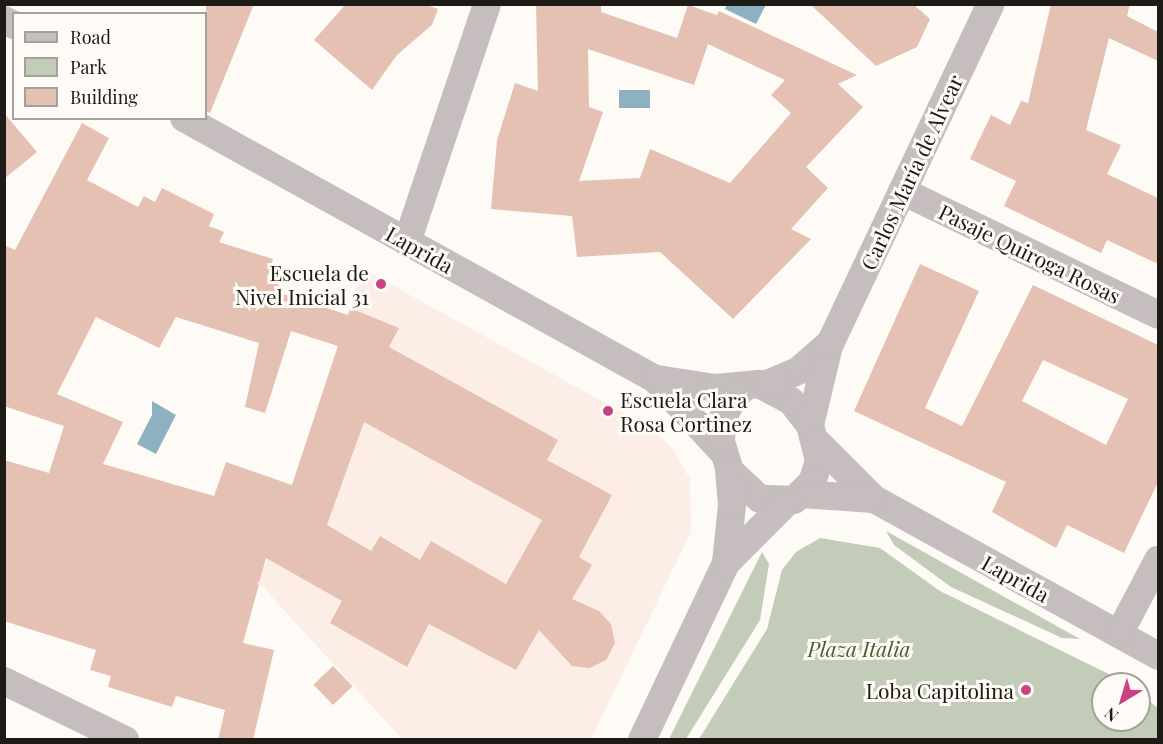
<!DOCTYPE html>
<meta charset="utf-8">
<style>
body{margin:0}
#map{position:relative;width:1163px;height:744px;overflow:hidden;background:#fefbf6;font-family:"Playfair Display",serif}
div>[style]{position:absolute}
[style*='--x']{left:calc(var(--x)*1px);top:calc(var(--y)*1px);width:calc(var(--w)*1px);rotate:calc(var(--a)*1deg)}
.education>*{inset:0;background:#fceee7}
.green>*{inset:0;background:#c2ccb9}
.water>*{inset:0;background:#8eb1c1;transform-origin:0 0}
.building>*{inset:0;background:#e4c1b3;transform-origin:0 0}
.minor>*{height:28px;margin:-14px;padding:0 14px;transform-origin:14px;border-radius:14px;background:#c5bdbe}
.dots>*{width:16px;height:16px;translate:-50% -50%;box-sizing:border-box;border:3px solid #fefbf6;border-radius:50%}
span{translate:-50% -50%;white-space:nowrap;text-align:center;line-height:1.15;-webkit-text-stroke:6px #fefbf6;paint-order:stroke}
.street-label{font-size:21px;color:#1e1b16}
.poi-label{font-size:21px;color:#1e1b16}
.right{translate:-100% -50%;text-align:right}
.left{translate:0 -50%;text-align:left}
.park-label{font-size:21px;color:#495f31;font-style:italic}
.frame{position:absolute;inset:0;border:6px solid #1e1b16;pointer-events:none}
.legend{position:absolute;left:12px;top:12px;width:195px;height:108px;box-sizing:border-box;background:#fefbf6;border:2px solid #a4a19c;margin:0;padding:8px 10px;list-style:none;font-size:18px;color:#1e1b16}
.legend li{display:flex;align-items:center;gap:12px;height:30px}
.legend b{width:30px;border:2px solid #a4a19c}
.north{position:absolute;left:1091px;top:672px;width:60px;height:60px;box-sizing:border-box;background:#fefbf6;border:2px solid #a4a19c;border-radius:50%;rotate:218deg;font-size:16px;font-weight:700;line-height:24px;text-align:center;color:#1e1b16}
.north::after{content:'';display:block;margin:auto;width:21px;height:27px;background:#c94383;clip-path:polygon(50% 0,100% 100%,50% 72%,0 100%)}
</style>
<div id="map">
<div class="education">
<i style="clip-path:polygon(363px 269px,654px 430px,673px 449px,690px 479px,691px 532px,591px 739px,402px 739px,259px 583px)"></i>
</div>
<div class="green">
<i style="clip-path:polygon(886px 531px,1080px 639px,1062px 638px,951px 587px,894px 545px)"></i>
<i style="clip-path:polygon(820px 538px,880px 548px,940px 591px,1125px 682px,1103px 684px,1103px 720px,1139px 720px,1139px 693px,1158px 708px,1158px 739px,699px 739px,767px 629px,782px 570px,796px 552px)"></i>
<i style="clip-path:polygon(762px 552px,769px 564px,760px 620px,686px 739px,669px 739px)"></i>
</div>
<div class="water">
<i style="clip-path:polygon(727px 4px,766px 4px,766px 5px,756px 24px,725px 9px)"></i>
<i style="left:619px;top:90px;width:31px;height:18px"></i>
<i style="clip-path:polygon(152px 401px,176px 415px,156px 454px,137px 444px,152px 415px)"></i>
</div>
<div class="building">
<i style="clip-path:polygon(206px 4px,254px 4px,210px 113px,206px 111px)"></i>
<i style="clip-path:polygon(346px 4px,424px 4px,438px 9px,432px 25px,397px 55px,372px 90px,314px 40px)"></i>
<i style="clip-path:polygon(evenodd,536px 4px,601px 4px,601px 12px,677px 38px,688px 5px,717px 15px,719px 11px,857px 75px,838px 84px,863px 107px,806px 167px,828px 188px,791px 229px,811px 239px,733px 319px,660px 252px,577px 257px,572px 216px,491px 209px,497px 140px,515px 83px,538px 91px,536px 4px,708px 44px,785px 80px,771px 95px,791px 113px,730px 183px,650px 149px,640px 178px,579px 181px,603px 112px,589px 107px,588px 49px,694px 85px,708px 44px)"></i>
<i style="clip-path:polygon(810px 4px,913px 4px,930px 19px,917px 47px,876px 66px)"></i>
<i style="clip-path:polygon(1051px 4px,1130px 4px,1127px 16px,1158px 32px,1158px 61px,1109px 38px,1086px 130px,1121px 145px,1107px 174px,1158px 198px,1158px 264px,1107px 240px,1101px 253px,1004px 206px,1016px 181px,970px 159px,991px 115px,1010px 125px,1021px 101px,1028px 103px)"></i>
<i style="clip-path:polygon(4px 113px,37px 152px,4px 179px)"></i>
<i style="clip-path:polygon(evenodd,82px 123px,109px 138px,87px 180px,138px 207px,144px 196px,155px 202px,162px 188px,214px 214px,209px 226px,224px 232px,219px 242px,273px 259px,267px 278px,282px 287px,280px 293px,348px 315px,350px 308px,399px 328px,389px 347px,558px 440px,547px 460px,612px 495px,579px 557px,592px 565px,572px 599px,599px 611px,611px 624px,615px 643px,606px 660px,590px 668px,572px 666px,539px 630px,516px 670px,429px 624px,407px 667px,330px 623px,342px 601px,266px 558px,259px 583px,256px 581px,259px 584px,243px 643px,274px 650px,253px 740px,218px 740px,225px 710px,176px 696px,172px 707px,108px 687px,111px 676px,90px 670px,96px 650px,4px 621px,4px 460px,49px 473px,64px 426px,4px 406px,4px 245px,15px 250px,82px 123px,96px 317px,159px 348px,176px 317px,259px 343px,245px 407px,265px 413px,291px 331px,338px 346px,292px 485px,226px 462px,214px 496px,103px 464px,123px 422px,57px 394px,96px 317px,82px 123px,364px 422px,542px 520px,506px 584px,431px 541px,420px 560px,380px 536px,371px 551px,327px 525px,364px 422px)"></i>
<i style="clip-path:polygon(evenodd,920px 264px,979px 291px,925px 408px,962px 426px,1033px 285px,1158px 345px,1158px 482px,1124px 553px,1067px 525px,1056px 548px,992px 512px,1006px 482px,854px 411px,920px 264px,1043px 360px,1128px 399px,1106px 445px,1022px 401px,1043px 360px)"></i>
<i style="left:333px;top:666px;width:28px;height:27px;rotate:46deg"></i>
</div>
<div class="minor">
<i style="--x:4;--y:20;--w:11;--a:27"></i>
<i style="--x:184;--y:118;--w:538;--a:28.99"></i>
<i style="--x:655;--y:379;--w:101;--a:47"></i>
<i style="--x:902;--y:191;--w:284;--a:25.8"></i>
<i style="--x:407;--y:242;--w:251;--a:-71.4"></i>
<i style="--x:657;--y:379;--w:59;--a:8.8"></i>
<i style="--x:715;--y:388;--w:44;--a:-5.2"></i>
<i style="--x:759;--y:384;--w:36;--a:28"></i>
<i style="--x:791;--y:401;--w:31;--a:52"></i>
<i style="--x:810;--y:425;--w:37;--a:76"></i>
<i style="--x:819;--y:461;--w:22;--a:108"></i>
<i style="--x:812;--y:482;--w:25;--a:135"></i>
<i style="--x:794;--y:500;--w:34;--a:-178"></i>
<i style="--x:760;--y:499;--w:41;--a:-137"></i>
<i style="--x:730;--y:471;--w:31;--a:-107"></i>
<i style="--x:721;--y:441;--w:21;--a:-87"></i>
<i style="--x:722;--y:420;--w:25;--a:-64"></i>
<i style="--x:733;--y:397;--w:14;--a:-39"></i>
<i style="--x:765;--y:385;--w:36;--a:-23"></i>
<i style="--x:798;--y:371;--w:41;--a:-41.1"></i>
<i style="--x:810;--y:425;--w:81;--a:-76.5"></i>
<i style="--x:829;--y:346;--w:378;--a:-64.7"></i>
<i style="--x:817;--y:442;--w:81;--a:45"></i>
<i style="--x:874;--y:499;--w:325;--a:28.9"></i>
<i style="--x:802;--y:494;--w:72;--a:4"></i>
<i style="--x:726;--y:563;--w:58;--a:-84.1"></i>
<i style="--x:732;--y:505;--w:35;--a:-95"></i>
<i style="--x:1119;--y:634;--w:84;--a:-62.2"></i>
<i style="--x:4;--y:681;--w:135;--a:26"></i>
<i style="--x:642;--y:740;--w:196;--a:-64.6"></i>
<i style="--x:726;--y:563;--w:86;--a:-45"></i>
</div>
<div class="dots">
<i style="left:381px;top:284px;background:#c94383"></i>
<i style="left:608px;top:411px;background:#c94383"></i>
<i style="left:1026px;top:690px;background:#c94383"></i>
</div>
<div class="street-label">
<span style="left:911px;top:172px;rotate:-65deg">Carlos María de Alvear</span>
<span style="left:420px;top:249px;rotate:29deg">Laprida</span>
<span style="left:1030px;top:253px;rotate:26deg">Pasaje Quiroga Rosas</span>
<span style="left:1016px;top:578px;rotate:29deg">Laprida</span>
</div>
<div class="poi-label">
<span class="right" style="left:369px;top:284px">Escuela de<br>Nivel Inicial 31</span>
<span class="left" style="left:620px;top:411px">Escuela Clara<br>Rosa Cortinez</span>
<span class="right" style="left:1014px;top:690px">Loba Capitolina</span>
</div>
<div class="park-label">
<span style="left:859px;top:648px">Plaza Italia</span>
</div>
<div class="frame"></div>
<ul class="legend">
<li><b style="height:8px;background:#c5bdbe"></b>Road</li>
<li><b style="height:16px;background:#c2ccb9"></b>Park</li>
<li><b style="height:16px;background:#e4c1b3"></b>Building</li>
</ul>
<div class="north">N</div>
</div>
